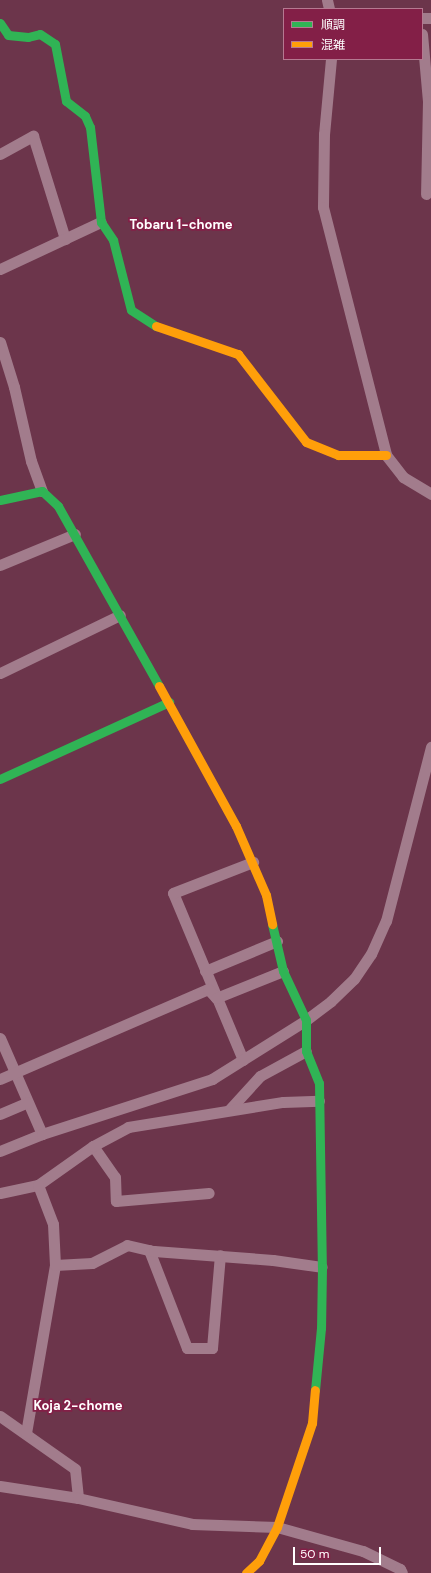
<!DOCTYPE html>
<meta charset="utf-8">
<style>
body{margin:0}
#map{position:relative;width:431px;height:1573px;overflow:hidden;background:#6c354b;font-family:"DM Sans","Noto Sans JP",sans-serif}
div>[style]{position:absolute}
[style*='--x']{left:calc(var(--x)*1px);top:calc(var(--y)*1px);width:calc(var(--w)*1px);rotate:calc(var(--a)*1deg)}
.street>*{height:11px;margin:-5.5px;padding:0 5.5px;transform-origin:5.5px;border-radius:5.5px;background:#a27c8c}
.fast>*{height:9px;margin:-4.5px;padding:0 4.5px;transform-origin:4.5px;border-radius:4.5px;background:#30b455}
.slow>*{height:9px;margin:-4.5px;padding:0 4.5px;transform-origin:4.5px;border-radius:4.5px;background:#ff9f0a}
span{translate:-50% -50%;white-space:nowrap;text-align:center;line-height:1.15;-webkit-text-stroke:3.5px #831f47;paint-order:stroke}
.neighbourhood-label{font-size:13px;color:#fff;font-weight:700}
.legend{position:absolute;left:283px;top:8px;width:140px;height:52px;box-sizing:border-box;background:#831f47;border:1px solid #b57991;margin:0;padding:5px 7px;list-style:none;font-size:12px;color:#fff}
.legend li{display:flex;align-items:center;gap:8px;height:20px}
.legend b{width:20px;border:1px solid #b57991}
.scale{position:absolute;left:293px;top:1547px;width:88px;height:18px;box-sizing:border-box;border:2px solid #fff;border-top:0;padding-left:5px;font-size:12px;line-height:14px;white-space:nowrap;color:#fff;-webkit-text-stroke:3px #831f47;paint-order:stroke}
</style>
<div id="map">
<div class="street">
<i style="--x:327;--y:0;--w:9;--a:77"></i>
<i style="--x:422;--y:18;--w:9;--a:0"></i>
<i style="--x:422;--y:34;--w:67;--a:84.9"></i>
<i style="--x:428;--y:101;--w:93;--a:91.2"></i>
<i style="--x:331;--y:59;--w:75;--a:95.3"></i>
<i style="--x:324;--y:134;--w:73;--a:90.8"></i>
<i style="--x:323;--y:207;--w:256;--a:75.7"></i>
<i style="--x:386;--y:455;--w:28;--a:52"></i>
<i style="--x:403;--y:477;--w:33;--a:31"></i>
<i style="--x:0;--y:154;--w:38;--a:-29"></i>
<i style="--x:33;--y:136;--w:108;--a:72.7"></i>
<i style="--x:0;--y:269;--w:111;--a:-25"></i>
<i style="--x:0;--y:342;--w:47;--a:72.7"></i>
<i style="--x:14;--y:387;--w:76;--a:77.1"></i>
<i style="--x:31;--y:461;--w:32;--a:70"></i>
<i style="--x:0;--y:565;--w:81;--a:-22.5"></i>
<i style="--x:0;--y:673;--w:133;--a:-25.8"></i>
<i style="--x:205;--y:971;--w:78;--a:-22.6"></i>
<i style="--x:0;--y:1038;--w:105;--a:66.4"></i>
<i style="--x:243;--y:1060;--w:181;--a:-112.7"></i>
<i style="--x:173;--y:893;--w:86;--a:-21.2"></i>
<i style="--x:0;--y:1079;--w:227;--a:-23.4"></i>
<i style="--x:208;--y:989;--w:12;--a:48"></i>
<i style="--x:216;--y:998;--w:72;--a:-21.9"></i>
<i style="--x:229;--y:1110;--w:46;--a:-47.6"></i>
<i style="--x:260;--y:1076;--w:52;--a:-28.5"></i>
<i style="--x:0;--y:1114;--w:30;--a:-23"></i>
<i style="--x:93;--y:1146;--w:38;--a:55"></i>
<i style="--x:115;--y:1177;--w:24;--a:88"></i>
<i style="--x:116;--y:1201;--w:93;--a:-4.9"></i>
<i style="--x:0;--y:1151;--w:45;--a:-22"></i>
<i style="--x:42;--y:1134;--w:179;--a:-17.9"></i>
<i style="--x:212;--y:1079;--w:111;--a:-32.1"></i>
<i style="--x:306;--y:1020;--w:31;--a:-37"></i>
<i style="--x:331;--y:1001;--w:32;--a:-44"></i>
<i style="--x:354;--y:979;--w:30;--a:-56"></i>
<i style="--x:371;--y:954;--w:36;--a:-66"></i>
<i style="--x:386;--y:921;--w:180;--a:-75.5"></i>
<i style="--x:0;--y:1193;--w:39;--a:-12"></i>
<i style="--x:38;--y:1185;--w:67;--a:-35.3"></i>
<i style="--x:93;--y:1146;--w:40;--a:-28"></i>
<i style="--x:128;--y:1127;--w:157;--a:-9.2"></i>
<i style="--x:283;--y:1102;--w:36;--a:-2"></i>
<i style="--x:149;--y:1250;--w:105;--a:68.8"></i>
<i style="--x:187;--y:1348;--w:25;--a:0"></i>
<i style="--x:212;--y:1348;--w:93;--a:-85.1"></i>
<i style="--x:55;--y:1265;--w:37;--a:-3"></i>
<i style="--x:92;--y:1263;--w:39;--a:-27"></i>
<i style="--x:127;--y:1245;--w:28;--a:13"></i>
<i style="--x:154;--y:1251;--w:119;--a:4.3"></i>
<i style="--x:273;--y:1260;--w:49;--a:8.1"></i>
<i style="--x:0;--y:1416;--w:92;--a:35.2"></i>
<i style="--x:75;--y:1469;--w:29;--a:84"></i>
<i style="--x:26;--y:1433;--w:170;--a:-80.2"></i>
<i style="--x:55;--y:1265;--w:41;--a:-92.8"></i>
<i style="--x:53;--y:1224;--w:42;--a:-111"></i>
<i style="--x:0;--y:1486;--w:79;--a:8.7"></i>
<i style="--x:78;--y:1498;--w:117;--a:12.8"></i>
<i style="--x:192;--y:1524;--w:85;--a:2"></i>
<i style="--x:277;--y:1527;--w:89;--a:15.6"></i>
<i style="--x:363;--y:1551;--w:41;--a:25.9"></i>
<i style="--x:400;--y:1569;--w:4;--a:63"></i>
</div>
<div class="fast">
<i style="--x:0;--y:23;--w:14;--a:56"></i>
<i style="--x:8;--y:35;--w:20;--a:6"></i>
<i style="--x:28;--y:37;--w:12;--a:-14"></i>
<i style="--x:40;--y:34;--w:18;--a:34"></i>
<i style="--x:55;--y:44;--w:58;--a:79.1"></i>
<i style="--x:66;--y:101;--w:24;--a:38"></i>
<i style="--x:85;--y:116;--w:12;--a:66"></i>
<i style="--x:90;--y:127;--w:96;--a:83.4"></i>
<i style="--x:101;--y:222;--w:22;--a:56"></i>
<i style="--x:113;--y:240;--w:72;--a:75.6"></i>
<i style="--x:131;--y:310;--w:30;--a:33"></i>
<i style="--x:0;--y:500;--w:43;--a:-12.1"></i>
<i style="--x:42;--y:491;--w:22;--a:43"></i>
<i style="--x:58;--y:506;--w:206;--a:60.7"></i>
<i style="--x:0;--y:779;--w:186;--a:-24.5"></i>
<i style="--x:272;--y:924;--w:48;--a:76.8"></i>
<i style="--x:283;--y:971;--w:54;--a:64.9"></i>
<i style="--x:306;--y:1020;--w:31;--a:90"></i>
<i style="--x:306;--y:1051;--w:35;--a:68"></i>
<i style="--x:319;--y:1083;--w:184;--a:89.1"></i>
<i style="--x:322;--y:1267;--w:61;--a:90.9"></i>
<i style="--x:321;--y:1328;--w:62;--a:95.5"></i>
</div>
<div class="slow">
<i style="--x:156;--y:326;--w:87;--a:18.9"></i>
<i style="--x:238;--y:354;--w:111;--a:52.3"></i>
<i style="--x:306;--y:442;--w:35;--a:22"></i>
<i style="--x:338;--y:455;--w:48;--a:0"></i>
<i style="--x:159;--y:686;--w:160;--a:61.2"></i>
<i style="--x:236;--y:826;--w:75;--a:66.5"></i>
<i style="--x:266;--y:895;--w:30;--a:78"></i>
<i style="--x:246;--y:1573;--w:18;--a:-43"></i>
<i style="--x:259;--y:1561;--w:38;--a:-62"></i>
<i style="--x:277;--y:1527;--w:110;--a:-71.4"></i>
<i style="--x:312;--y:1423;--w:33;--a:-85"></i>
</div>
<div class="neighbourhood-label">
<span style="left:181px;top:225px">Tobaru 1-chome</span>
<span style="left:78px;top:1406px">Koja 2-chome</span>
</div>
<ul class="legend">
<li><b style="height:5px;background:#30b455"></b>順調</li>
<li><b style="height:5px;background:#ff9f0a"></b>混雑</li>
</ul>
<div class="scale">50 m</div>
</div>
